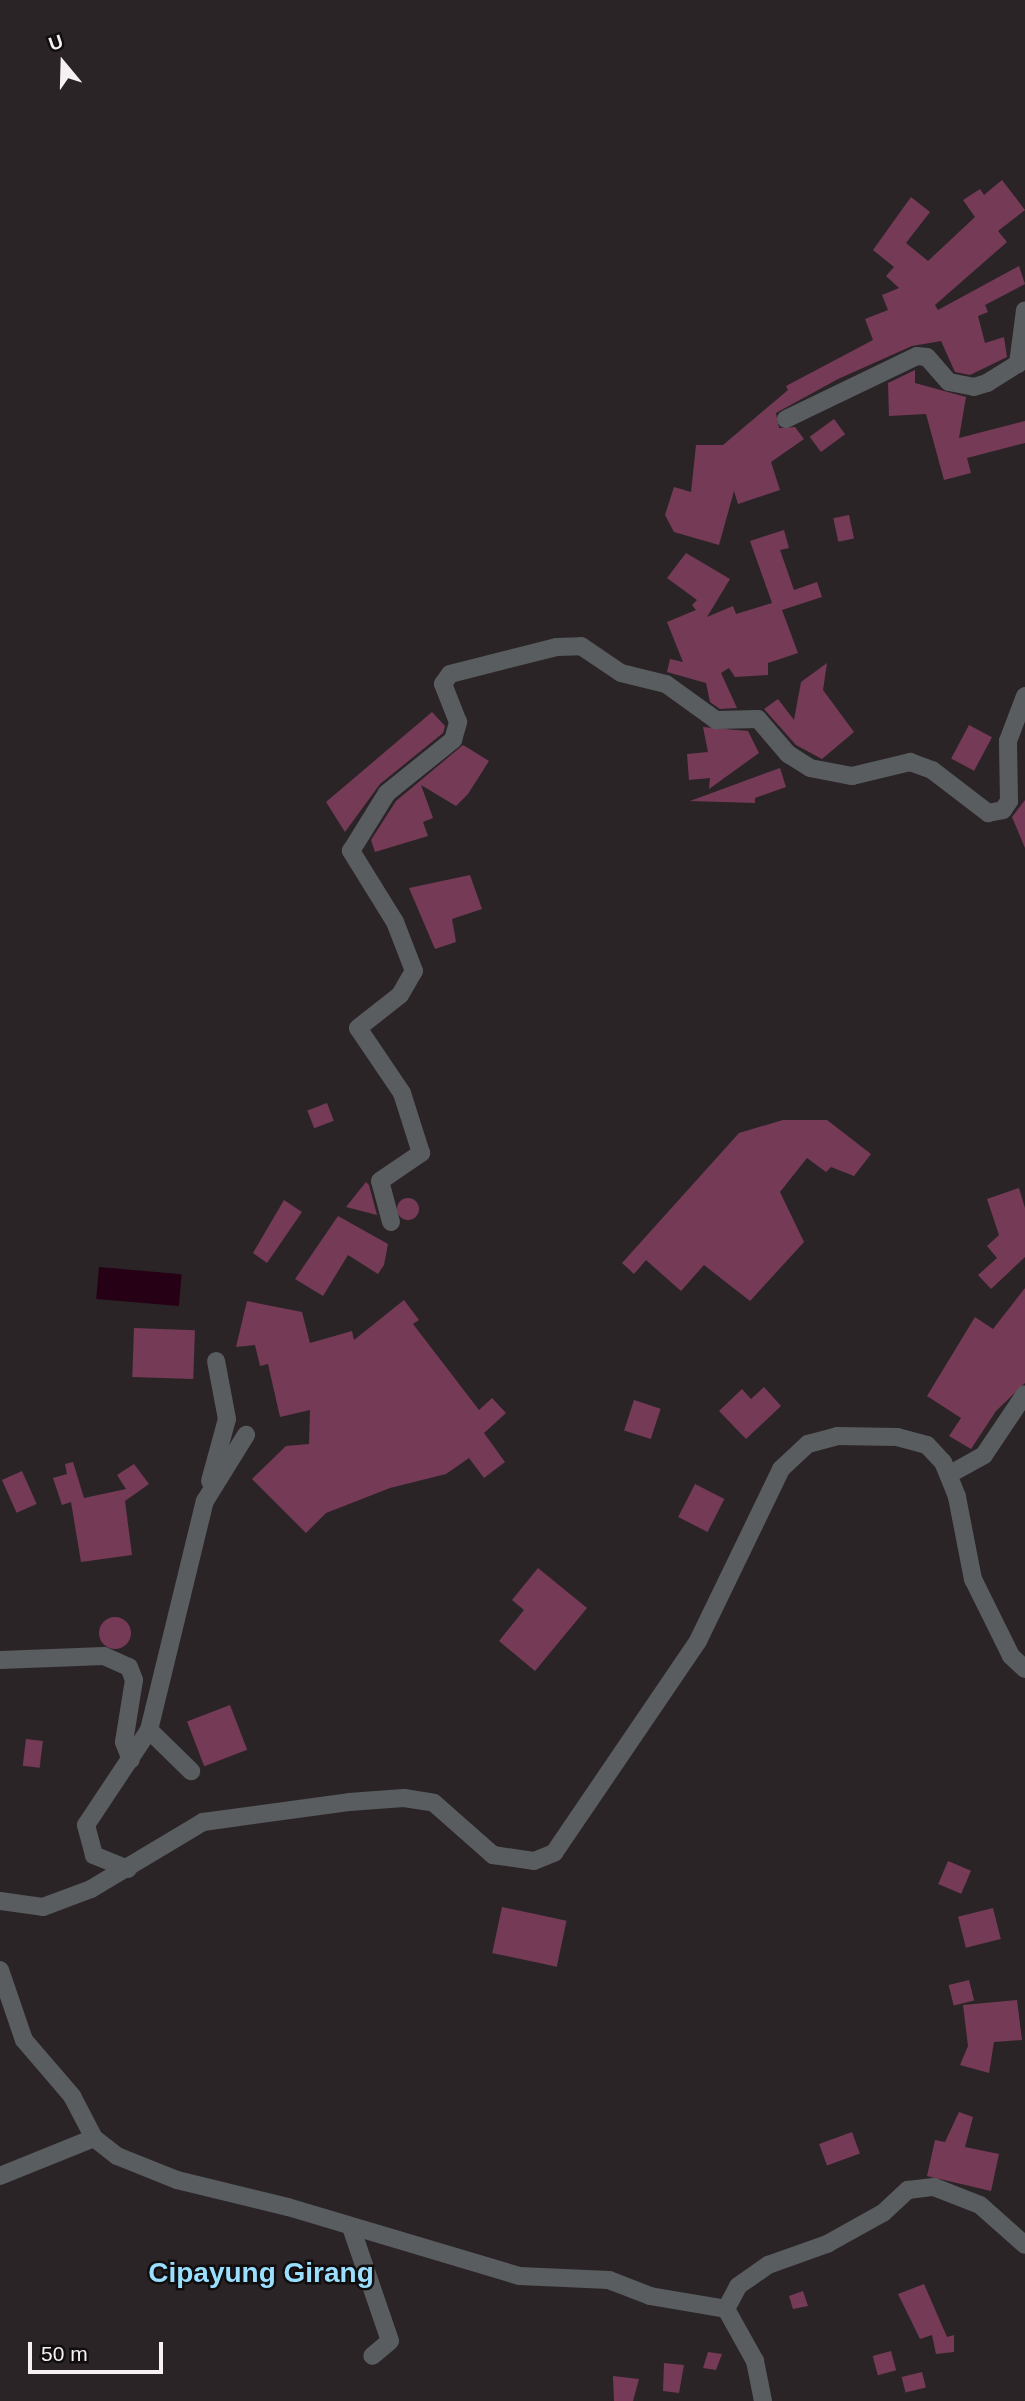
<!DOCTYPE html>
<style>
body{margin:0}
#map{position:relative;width:1025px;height:2401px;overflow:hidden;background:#2b2427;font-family:Arial,sans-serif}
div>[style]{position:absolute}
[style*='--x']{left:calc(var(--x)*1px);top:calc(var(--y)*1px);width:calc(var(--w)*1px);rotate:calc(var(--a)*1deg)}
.water>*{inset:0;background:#260115;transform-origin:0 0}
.building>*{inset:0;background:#753a56;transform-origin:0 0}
.round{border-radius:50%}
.minor>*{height:18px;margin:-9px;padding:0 9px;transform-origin:9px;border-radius:9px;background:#595d5f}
span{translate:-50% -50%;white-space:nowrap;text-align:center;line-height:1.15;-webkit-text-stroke:5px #110e0f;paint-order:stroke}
.quarter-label{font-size:28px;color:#9bdffe;font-weight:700}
.north{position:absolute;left:28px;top:28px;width:70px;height:70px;-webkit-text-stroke:5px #110e0f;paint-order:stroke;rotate:341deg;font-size:19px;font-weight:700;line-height:28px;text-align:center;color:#f6f1f3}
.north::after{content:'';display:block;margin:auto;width:24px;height:32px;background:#f6f1f3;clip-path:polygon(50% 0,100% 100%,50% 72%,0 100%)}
.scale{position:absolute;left:28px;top:2342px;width:135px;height:32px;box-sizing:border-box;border:4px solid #f6f1f3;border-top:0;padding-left:9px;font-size:21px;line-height:24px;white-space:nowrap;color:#f6f1f3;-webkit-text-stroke:5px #110e0f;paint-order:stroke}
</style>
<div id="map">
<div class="water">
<i style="left:99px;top:1267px;width:83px;height:32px;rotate:5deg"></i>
</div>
<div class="building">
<i style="clip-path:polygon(1002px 180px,1025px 210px,998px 231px,1007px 242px,935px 305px,938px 310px,1019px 266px,1025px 284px,985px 305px,988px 312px,978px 316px,985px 343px,1004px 337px,1007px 357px,970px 375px,955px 372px,941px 341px,912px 346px,838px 379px,776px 413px,779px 428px,795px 427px,804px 439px,771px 462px,780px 490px,738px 504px,734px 491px,719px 545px,674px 532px,665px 515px,674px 487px,691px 492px,696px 445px,723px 445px,788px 390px,786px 386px,873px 340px,865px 319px,888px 310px,882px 295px,899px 288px,886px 276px,894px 267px,873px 250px,911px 197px,930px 212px,906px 243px,928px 261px,975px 217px,963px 200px,980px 189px,984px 195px)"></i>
<i style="clip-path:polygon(915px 370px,915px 383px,966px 397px,959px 438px,1025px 421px,1025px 443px,967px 458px,971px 473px,944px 480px,926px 414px,889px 416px,888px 383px)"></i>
<i style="left:834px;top:419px;width:19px;height:30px;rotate:54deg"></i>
<i style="left:849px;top:515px;width:24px;height:16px;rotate:78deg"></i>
<i style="clip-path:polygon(784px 530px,789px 548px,780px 550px,794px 590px,817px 582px,822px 597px,782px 610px,798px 653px,768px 663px,768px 675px,735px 677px,729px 668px,721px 673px,737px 708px,720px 709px,710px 702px,706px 683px,667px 672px,670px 659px,683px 662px,667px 622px,696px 610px,692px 605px,697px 600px,667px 578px,686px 553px,730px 579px,707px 617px,733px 606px,736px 614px,772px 603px,750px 541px)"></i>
<i style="clip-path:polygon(827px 663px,823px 690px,854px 732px,822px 759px,796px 745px,764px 709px,778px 699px,794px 720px,801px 682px)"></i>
<i style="clip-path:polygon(432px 712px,445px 726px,443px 733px,380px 784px,345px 832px,326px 802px)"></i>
<i style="left:969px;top:725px;width:26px;height:38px;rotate:28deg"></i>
<i style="clip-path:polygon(703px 727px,748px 731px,759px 753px,709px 789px,710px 778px,689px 780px,687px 754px,708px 752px)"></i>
<i style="clip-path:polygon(463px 745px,489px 761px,468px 794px,456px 806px,421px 785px,433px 818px,423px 822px,428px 836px,375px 852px,371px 840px,396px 801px)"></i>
<i style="clip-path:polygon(780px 768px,786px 787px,755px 798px,755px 803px,690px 801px)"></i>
<i style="clip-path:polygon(1025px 800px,1025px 848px,1012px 817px)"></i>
<i style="clip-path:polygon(470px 875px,482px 909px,452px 919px,456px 942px,435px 949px,409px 888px)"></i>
<i style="left:327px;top:1103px;width:19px;height:21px;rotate:69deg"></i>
<i style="clip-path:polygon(783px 1120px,827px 1120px,871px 1154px,854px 1176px,831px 1167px,826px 1172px,807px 1158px,780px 1192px,804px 1242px,750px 1301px,704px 1265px,681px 1291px,646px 1260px,634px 1274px,622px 1263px,739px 1133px)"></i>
<i style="clip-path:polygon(366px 1182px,369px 1185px,377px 1215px,346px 1207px)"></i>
<i style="clip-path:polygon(1019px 1188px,1025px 1208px,1025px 1257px,991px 1289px,978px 1275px,997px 1258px,987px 1246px,999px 1235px,987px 1199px)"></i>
<i class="round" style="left:397px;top:1198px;width:22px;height:22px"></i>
<i style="clip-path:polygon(284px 1200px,302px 1212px,267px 1263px,253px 1253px)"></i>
<i style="clip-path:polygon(338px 1216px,388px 1244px,384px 1265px,378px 1274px,348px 1255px,323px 1296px,295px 1279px)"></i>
<i style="clip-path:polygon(1025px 1288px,1025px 1383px,996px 1411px,971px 1449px,949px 1436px,961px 1418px,927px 1396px,975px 1317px,993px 1329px)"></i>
<i style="clip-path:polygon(404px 1300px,419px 1320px,413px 1324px,479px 1410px,492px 1398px,506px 1413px,484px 1433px,505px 1462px,484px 1478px,469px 1458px,446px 1474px,390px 1488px,326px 1513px,306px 1533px,252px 1479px,286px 1446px,309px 1444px,310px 1410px,280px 1417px,268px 1364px,260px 1366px,255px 1345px,236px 1347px,247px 1301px,302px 1312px,310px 1343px,352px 1331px,354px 1340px)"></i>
<i style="left:134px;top:1328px;width:61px;height:49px;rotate:2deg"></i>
<i style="clip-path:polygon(764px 1387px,781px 1406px,746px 1439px,719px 1411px,742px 1389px,751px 1399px)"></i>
<i style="left:634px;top:1400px;width:28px;height:32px;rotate:18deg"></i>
<i style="clip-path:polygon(73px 1462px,84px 1498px,126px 1489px,117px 1475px,134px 1464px,149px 1484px,125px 1501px,132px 1555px,81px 1562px,71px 1502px,62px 1505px,53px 1478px,67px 1474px,65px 1464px)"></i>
<i style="left:22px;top:1471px;width:36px;height:22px;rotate:66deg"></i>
<i style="left:695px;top:1484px;width:33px;height:37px;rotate:27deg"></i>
<i style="clip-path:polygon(538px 1568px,587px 1608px,535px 1671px,499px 1641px,524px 1610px,512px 1600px)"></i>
<i class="round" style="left:99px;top:1617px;width:32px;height:32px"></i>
<i style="left:230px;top:1705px;width:48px;height:46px;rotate:69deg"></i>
<i style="left:26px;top:1739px;width:17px;height:27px;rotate:7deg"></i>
<i style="left:948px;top:1861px;width:25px;height:25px;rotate:23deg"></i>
<i style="left:502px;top:1907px;width:66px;height:47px;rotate:12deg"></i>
<i style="left:993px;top:1908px;width:32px;height:36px;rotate:76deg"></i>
<i style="left:969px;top:1980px;width:21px;height:21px;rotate:76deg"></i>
<i style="clip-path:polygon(1017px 2000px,1022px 2040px,994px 2042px,989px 2073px,960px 2065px,968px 2046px,963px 2005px)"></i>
<i style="clip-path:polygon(959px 2112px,973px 2117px,965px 2147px,999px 2154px,991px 2191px,927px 2176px,935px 2140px,945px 2142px)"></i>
<i style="left:852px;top:2132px;width:23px;height:35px;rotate:70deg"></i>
<i style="clip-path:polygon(924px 2284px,947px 2337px,954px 2335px,954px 2352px,936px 2354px,932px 2335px,920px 2339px,898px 2294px)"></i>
<i style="clip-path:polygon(803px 2291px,808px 2306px,793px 2309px,789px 2296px)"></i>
<i style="left:891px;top:2351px;width:20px;height:19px;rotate:75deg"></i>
<i style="clip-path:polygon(708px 2352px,722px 2354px,716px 2370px,703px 2368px)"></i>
<i style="clip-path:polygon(664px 2363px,684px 2365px,679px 2393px,663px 2391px)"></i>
<i style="left:922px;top:2372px;width:16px;height:21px;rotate:76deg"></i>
<i style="clip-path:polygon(613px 2376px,639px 2379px,633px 2401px,614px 2401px)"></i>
</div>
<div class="minor">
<i style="--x:786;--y:419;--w:145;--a:-25.7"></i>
<i style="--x:917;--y:356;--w:10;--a:6"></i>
<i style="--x:927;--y:357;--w:33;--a:49"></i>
<i style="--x:949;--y:382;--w:25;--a:11"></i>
<i style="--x:974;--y:387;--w:14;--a:-17"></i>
<i style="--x:987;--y:383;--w:36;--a:-32"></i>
<i style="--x:1018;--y:364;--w:54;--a:-82.6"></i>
<i style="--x:391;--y:1222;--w:42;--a:-105"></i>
<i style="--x:380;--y:1181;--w:50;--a:-34.3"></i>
<i style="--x:421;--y:1153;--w:63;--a:-107.6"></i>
<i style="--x:402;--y:1093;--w:78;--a:-124.1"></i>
<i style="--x:358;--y:1028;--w:53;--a:-38.2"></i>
<i style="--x:400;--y:995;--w:28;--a:-60"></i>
<i style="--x:414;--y:971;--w:53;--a:-111.2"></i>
<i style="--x:395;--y:922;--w:84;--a:-121.8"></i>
<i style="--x:351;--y:851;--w:68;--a:-58.2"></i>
<i style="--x:387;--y:793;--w:85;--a:-38.8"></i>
<i style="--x:453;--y:740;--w:19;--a:-74"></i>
<i style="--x:458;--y:722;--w:41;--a:-111.5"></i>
<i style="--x:443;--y:684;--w:12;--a:-55"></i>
<i style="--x:450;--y:674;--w:110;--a:-14.2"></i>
<i style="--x:557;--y:647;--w:24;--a:-2"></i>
<i style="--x:581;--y:646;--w:48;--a:34"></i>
<i style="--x:621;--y:673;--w:46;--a:13.7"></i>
<i style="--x:666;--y:684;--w:62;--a:35.8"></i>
<i style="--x:716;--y:720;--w:42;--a:-1.4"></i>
<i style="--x:758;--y:719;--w:46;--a:49.4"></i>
<i style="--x:788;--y:754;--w:26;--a:32"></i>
<i style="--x:810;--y:768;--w:43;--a:10.8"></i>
<i style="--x:852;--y:776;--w:60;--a:-13.6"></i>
<i style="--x:910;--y:762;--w:23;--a:20"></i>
<i style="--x:932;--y:770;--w:71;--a:37.5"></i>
<i style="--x:988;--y:813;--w:15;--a:-11"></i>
<i style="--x:1003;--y:810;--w:11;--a:-56"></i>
<i style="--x:1009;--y:801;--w:60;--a:-91"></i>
<i style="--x:1008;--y:741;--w:48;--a:-69.3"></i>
<i style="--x:950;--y:1474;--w:39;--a:-29"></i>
<i style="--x:984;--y:1455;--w:73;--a:-56.1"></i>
<i style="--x:210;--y:1481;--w:64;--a:-74.7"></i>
<i style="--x:227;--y:1419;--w:59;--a:-100.7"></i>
<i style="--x:0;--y:1660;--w:104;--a:-2.2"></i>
<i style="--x:104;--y:1656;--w:27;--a:24"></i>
<i style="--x:129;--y:1667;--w:14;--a:69"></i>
<i style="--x:134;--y:1680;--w:63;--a:99.2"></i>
<i style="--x:124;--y:1742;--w:19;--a:69"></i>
<i style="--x:149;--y:1730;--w:59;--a:44.3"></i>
<i style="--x:128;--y:1869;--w:37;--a:-158"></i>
<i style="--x:94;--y:1855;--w:31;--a:-105"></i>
<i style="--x:86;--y:1825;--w:114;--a:-56.4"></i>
<i style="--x:149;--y:1730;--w:236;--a:-76.3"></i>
<i style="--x:205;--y:1501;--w:78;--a:-58.2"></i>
<i style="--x:0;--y:1901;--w:43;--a:7.9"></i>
<i style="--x:43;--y:1907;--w:51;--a:-20.6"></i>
<i style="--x:91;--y:1889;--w:131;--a:-30.9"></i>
<i style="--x:203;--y:1822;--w:147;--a:-7.8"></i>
<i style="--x:349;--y:1802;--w:55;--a:-4.2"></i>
<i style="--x:404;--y:1798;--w:30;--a:9"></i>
<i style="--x:434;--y:1803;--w:79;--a:41.4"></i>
<i style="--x:493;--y:1855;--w:41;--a:8.3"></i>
<i style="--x:534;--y:1861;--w:22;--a:-22"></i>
<i style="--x:554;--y:1853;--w:256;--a:-55.8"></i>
<i style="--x:698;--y:1641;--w:191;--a:-64.2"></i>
<i style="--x:781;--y:1469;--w:37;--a:-43"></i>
<i style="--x:808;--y:1444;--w:30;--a:-15"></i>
<i style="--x:837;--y:1436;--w:60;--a:1"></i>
<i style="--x:897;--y:1437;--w:31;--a:15"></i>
<i style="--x:927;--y:1445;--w:23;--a:47"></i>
<i style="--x:943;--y:1462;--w:38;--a:68"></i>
<i style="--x:957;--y:1497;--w:84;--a:79"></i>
<i style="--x:973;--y:1579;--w:86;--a:63.7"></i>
<i style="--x:1011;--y:1656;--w:19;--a:43"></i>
<i style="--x:0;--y:1970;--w:74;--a:71.1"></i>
<i style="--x:24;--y:2040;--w:74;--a:49.4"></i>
<i style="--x:72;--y:2096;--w:47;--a:62.4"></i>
<i style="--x:94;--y:2138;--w:29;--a:38"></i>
<i style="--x:117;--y:2156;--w:65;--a:21.8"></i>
<i style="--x:177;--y:2180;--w:114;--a:13.7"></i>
<i style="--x:288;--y:2207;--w:241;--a:16.6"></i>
<i style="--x:519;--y:2276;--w:90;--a:2.5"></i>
<i style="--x:609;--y:2280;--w:44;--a:21.3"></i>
<i style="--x:650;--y:2296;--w:77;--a:9.7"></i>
<i style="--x:0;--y:2176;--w:101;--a:-22"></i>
<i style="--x:351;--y:2227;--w:120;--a:71.1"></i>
<i style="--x:390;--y:2341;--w:23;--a:140"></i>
<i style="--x:763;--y:2401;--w:41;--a:-101.3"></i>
<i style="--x:755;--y:2361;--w:60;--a:-119.1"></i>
<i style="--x:726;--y:2309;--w:26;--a:-62"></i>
<i style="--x:738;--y:2286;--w:37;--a:-35"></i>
<i style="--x:768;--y:2265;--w:63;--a:-19.6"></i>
<i style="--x:827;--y:2244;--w:64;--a:-29"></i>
<i style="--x:883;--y:2213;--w:34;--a:-43"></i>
<i style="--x:908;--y:2190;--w:26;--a:-7"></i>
<i style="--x:934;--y:2187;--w:49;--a:21.4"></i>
<i style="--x:980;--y:2205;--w:60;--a:41.6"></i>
</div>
<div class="quarter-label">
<span style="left:261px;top:2273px">Cipayung Girang</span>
</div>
<div class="north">U</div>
<div class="scale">50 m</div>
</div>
